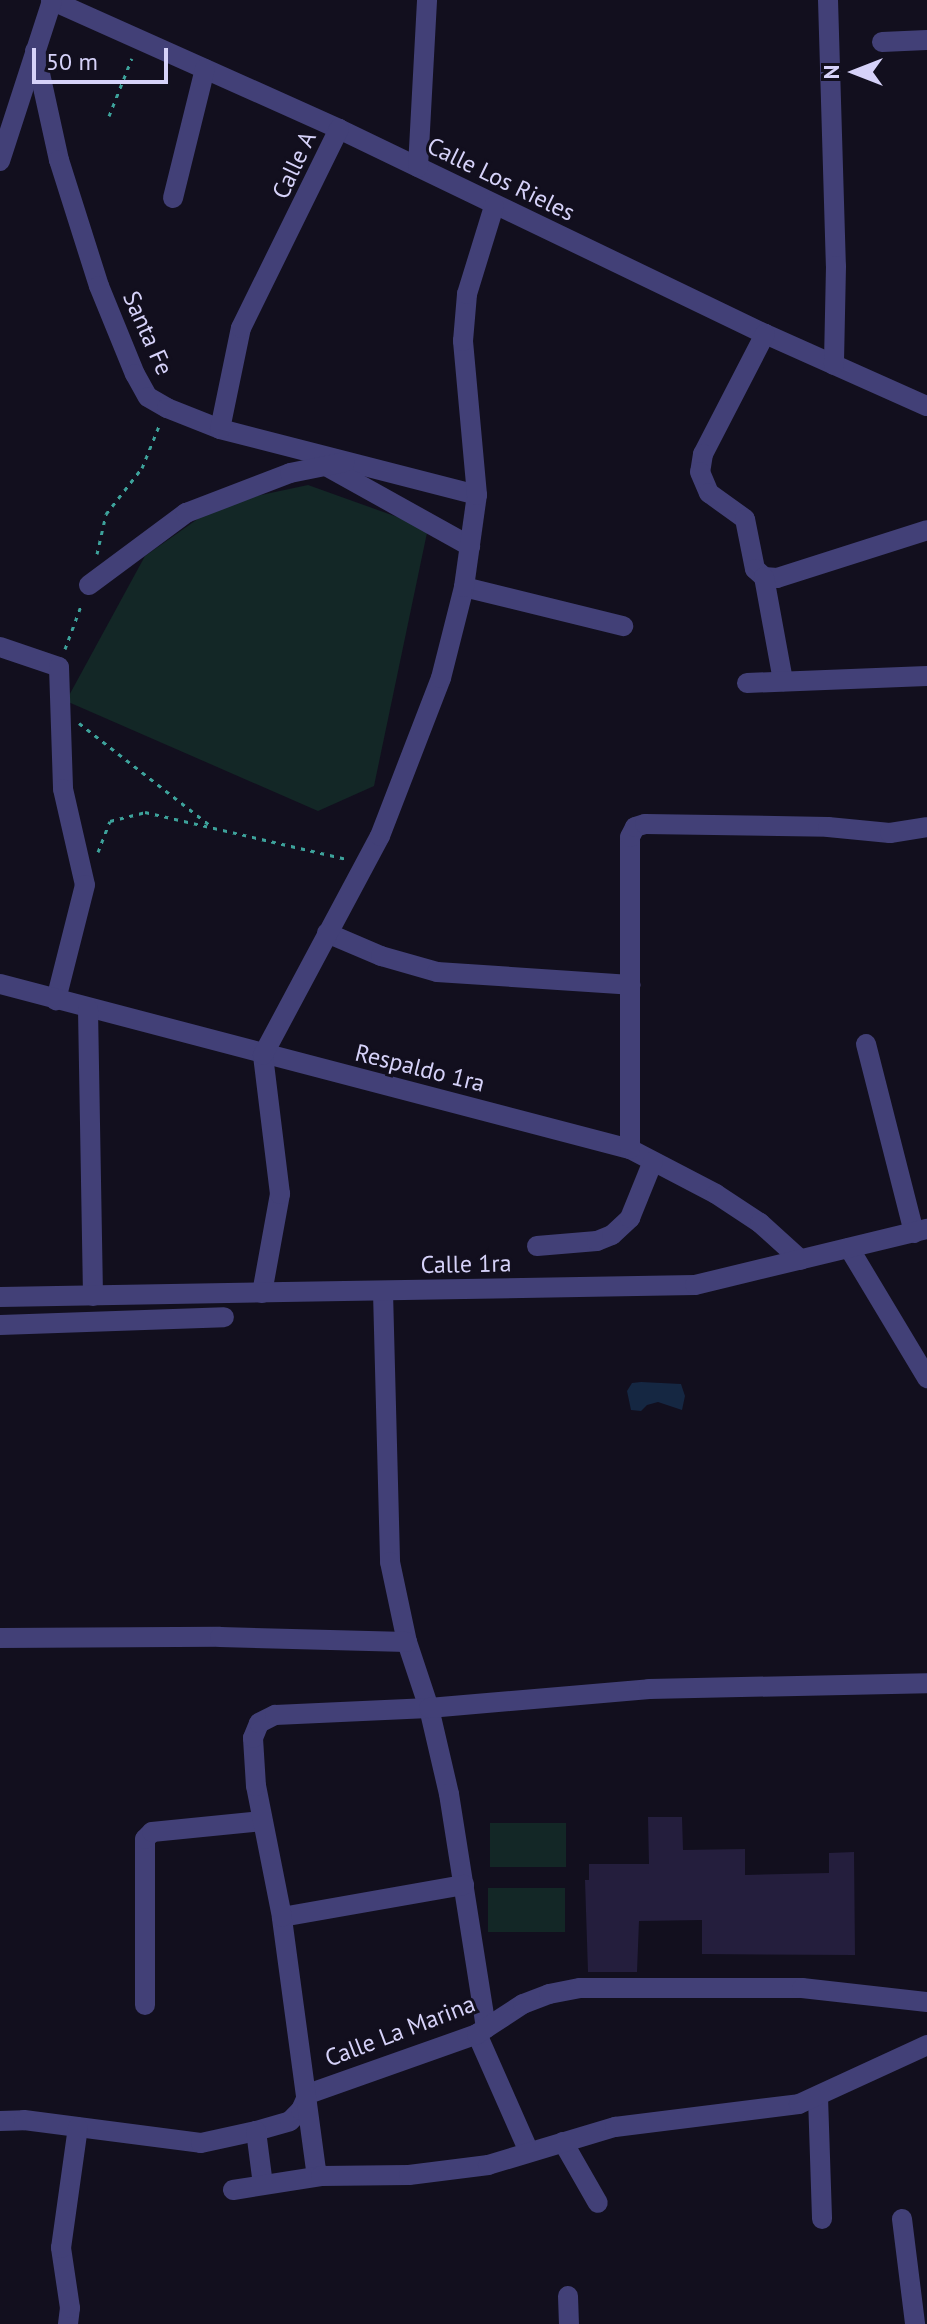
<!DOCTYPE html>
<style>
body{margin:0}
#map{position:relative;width:927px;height:2324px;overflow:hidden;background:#120f1e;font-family:"PT Sans",sans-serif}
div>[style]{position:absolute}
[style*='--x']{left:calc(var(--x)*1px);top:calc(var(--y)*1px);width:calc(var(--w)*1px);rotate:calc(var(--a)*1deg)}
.green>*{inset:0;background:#132726;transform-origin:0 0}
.water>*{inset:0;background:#152742}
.building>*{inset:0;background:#241e3d}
.path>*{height:3px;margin-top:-1.5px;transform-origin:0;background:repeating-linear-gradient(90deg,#3da29b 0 4px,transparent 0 10px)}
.minor>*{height:20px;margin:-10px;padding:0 10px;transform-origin:10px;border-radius:10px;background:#424077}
span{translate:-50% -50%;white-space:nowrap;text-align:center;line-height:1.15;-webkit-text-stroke:6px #120f1e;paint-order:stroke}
.street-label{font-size:24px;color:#d6d2f9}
.north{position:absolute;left:815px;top:32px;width:80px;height:80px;-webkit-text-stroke:6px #120f1e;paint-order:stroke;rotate:270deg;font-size:22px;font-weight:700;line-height:32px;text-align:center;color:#d6d2f9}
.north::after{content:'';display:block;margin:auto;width:28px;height:36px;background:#d6d2f9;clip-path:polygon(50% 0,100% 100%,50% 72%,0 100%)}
.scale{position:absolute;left:32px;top:48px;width:136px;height:36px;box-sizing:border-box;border:4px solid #d6d2f9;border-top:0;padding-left:10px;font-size:24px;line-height:28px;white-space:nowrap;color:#d6d2f9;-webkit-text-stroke:6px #120f1e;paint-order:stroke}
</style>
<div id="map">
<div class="green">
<i style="clip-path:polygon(308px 485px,428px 528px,374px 786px,318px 811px,66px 701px,145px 556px,219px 504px)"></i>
<i style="left:490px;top:1823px;width:76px;height:44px"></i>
<i style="left:488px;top:1888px;width:77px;height:44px"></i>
</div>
<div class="water">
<i style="clip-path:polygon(641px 1382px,681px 1384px,685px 1396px,682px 1410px,658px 1402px,647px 1405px,641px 1411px,631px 1410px,627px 1391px,632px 1383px)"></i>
</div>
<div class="building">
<i style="clip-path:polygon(648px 1817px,682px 1817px,683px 1850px,745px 1849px,745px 1875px,829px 1873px,829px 1853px,854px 1852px,855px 1955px,702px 1954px,702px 1920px,639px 1921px,637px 1972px,588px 1972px,585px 1880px,589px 1880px,589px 1864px,649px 1864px)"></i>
</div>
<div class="path">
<i style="--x:109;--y:116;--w:62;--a:-68.4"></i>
<i style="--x:97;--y:554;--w:41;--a:-77.3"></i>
<i style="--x:106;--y:514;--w:58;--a:-52"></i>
<i style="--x:142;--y:468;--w:45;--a:-68"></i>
<i style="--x:65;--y:649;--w:49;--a:-69.7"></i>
<i style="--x:79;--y:723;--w:169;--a:38"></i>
<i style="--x:98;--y:852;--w:33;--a:-69"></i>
<i style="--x:110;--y:821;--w:36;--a:-14"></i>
<i style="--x:145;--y:812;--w:207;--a:13.1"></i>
</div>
<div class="minor">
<i style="--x:51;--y:0;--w:316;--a:24.1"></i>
<i style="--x:339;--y:129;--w:473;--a:25.7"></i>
<i style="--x:765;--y:334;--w:177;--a:24"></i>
<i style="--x:828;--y:0;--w:266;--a:88.3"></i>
<i style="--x:836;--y:266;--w:99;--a:91.2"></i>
<i style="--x:882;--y:42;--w:45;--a:-2.5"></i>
<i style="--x:35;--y:51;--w:112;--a:77.6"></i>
<i style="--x:59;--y:160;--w:132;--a:72.4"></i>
<i style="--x:99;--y:286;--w:95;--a:67.8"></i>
<i style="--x:135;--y:374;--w:26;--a:61"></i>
<i style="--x:148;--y:397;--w:22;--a:30"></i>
<i style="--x:167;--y:408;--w:57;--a:21.6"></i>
<i style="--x:220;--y:429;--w:265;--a:14.4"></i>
<i style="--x:0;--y:161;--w:168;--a:-72"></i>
<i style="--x:418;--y:167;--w:167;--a:-86.9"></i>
<i style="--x:173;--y:198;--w:133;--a:-76.1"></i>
<i style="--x:765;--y:334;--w:135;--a:117.3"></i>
<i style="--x:703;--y:454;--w:18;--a:99"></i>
<i style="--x:700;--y:472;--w:23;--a:67"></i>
<i style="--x:709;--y:493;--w:44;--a:35.8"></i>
<i style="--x:745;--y:519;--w:51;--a:78.7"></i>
<i style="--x:755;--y:569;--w:12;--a:42"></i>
<i style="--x:764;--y:577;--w:13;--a:4"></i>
<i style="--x:777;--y:578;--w:157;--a:-17.7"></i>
<i style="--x:220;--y:429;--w:103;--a:-78.3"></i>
<i style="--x:241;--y:328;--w:222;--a:-63.8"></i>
<i style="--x:326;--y:466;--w:165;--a:29.1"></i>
<i style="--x:764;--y:577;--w:106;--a:79.6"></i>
<i style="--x:89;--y:585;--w:121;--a:-36.6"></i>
<i style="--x:186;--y:513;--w:111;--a:-21"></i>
<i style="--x:290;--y:473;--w:56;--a:-11.3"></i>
<i style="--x:464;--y:587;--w:164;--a:13.8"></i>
<i style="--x:0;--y:647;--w:62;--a:18.7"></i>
<i style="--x:59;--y:667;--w:122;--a:88.1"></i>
<i style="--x:63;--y:789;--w:98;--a:77.1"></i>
<i style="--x:85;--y:885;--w:119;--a:104.2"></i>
<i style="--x:747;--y:683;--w:180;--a:-2.2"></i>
<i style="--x:327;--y:933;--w:59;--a:23.1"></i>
<i style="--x:381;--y:956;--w:58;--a:15.9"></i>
<i style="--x:437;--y:972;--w:194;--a:3.8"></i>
<i style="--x:0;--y:984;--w:651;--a:14.68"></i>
<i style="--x:630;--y:1149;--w:97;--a:27.6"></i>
<i style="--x:716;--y:1194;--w:53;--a:33.4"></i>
<i style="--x:760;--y:1223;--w:55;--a:42.1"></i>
<i style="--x:88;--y:1009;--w:287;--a:89"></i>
<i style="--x:866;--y:1044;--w:195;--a:75.7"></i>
<i style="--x:630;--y:1149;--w:312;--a:-90"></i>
<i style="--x:630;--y:837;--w:11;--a:-63"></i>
<i style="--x:635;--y:827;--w:10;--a:-17"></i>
<i style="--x:645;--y:824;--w:183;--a:0.9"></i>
<i style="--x:828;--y:827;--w:62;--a:5.5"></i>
<i style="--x:890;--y:833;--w:37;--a:-9"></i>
<i style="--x:537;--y:1246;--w:60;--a:-4.8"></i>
<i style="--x:597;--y:1241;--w:16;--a:-22"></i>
<i style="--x:612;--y:1235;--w:25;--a:-43"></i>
<i style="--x:630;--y:1218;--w:61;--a:-68"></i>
<i style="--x:849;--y:1248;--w:152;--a:59"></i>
<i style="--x:383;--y:1292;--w:270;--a:88.5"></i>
<i style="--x:390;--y:1562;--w:82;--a:78"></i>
<i style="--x:407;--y:1642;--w:70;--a:71.6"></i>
<i style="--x:429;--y:1708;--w:88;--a:76.9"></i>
<i style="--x:449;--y:1794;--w:237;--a:81"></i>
<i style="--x:262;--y:1293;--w:101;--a:-79.7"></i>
<i style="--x:280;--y:1194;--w:140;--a:-97"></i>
<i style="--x:263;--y:1055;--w:248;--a:-61.9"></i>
<i style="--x:380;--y:836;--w:169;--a:-68.9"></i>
<i style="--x:441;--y:678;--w:94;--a:-75.8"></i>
<i style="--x:464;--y:587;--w:93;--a:-82"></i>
<i style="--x:477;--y:495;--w:155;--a:-95.2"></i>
<i style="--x:463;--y:341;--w:47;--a:-85.1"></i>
<i style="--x:467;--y:294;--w:92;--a:-72.9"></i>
<i style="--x:0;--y:1297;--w:695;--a:-0.99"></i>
<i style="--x:695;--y:1285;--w:239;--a:-13.6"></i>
<i style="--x:0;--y:1325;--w:224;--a:-2"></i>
<i style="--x:0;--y:1638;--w:220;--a:-0.3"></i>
<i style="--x:220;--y:1637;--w:187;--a:1.5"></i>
<i style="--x:282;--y:1917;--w:185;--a:-10"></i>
<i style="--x:145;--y:2005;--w:166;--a:-90"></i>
<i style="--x:145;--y:1839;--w:10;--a:-45"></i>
<i style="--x:152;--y:1832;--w:111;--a:-5.7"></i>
<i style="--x:477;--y:2034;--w:129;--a:66.2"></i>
<i style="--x:818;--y:2097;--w:122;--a:88.1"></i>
<i style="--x:0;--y:2121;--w:24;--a:-2"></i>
<i style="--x:24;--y:2120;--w:178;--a:7.4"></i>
<i style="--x:201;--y:2143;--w:56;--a:-12.3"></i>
<i style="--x:256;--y:2131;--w:35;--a:-16"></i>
<i style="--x:290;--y:2121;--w:16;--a:-45"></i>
<i style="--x:301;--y:2110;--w:17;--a:-66"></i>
<i style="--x:308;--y:2094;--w:179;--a:-19.5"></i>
<i style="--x:477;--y:2034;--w:55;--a:-33.1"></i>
<i style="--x:523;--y:2004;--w:28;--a:-21"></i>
<i style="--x:549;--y:1994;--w:32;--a:-11"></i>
<i style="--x:580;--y:1988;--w:222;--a:0"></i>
<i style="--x:802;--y:1988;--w:126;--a:6.4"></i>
<i style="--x:256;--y:2131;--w:54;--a:82.6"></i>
<i style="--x:563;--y:2142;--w:70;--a:60.2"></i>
<i style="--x:321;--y:2176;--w:8;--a:-130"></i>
<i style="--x:316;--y:2170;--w:255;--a:-97.7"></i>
<i style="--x:282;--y:1917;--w:134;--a:-101.2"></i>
<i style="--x:256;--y:1786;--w:48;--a:-93.6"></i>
<i style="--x:253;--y:1738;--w:16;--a:-68"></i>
<i style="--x:259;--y:1723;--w:18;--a:-27"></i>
<i style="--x:275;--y:1715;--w:154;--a:-2.6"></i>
<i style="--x:429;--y:1708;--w:221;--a:-4.9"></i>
<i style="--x:649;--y:1689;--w:278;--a:-1.2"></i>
<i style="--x:233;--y:2190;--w:89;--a:-9"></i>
<i style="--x:321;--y:2176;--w:88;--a:-0.7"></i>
<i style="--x:409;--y:2175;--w:80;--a:-7.2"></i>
<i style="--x:488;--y:2165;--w:133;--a:-16.7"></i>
<i style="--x:615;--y:2127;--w:185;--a:-7.1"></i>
<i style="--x:799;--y:2104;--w:141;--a:-24.7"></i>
<i style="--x:902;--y:2219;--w:106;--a:82.9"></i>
<i style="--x:568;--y:2296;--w:28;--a:88"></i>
<i style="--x:68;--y:2324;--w:16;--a:-83"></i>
<i style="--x:70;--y:2308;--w:61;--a:-98.5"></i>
<i style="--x:61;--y:2248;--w:122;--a:-82"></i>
</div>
<div class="street-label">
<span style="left:294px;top:165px;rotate:-65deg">Calle A</span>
<span style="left:501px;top:179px;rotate:26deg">Calle Los Rieles</span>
<span style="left:148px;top:333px;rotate:66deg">Santa Fe</span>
<span style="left:420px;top:1068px;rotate:14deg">Respaldo 1ra</span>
<span style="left:466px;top:1264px;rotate:-1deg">Calle 1ra</span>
<span style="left:400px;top:2031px;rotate:-21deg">Calle La Marina</span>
</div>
<div class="north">N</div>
<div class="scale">50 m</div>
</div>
